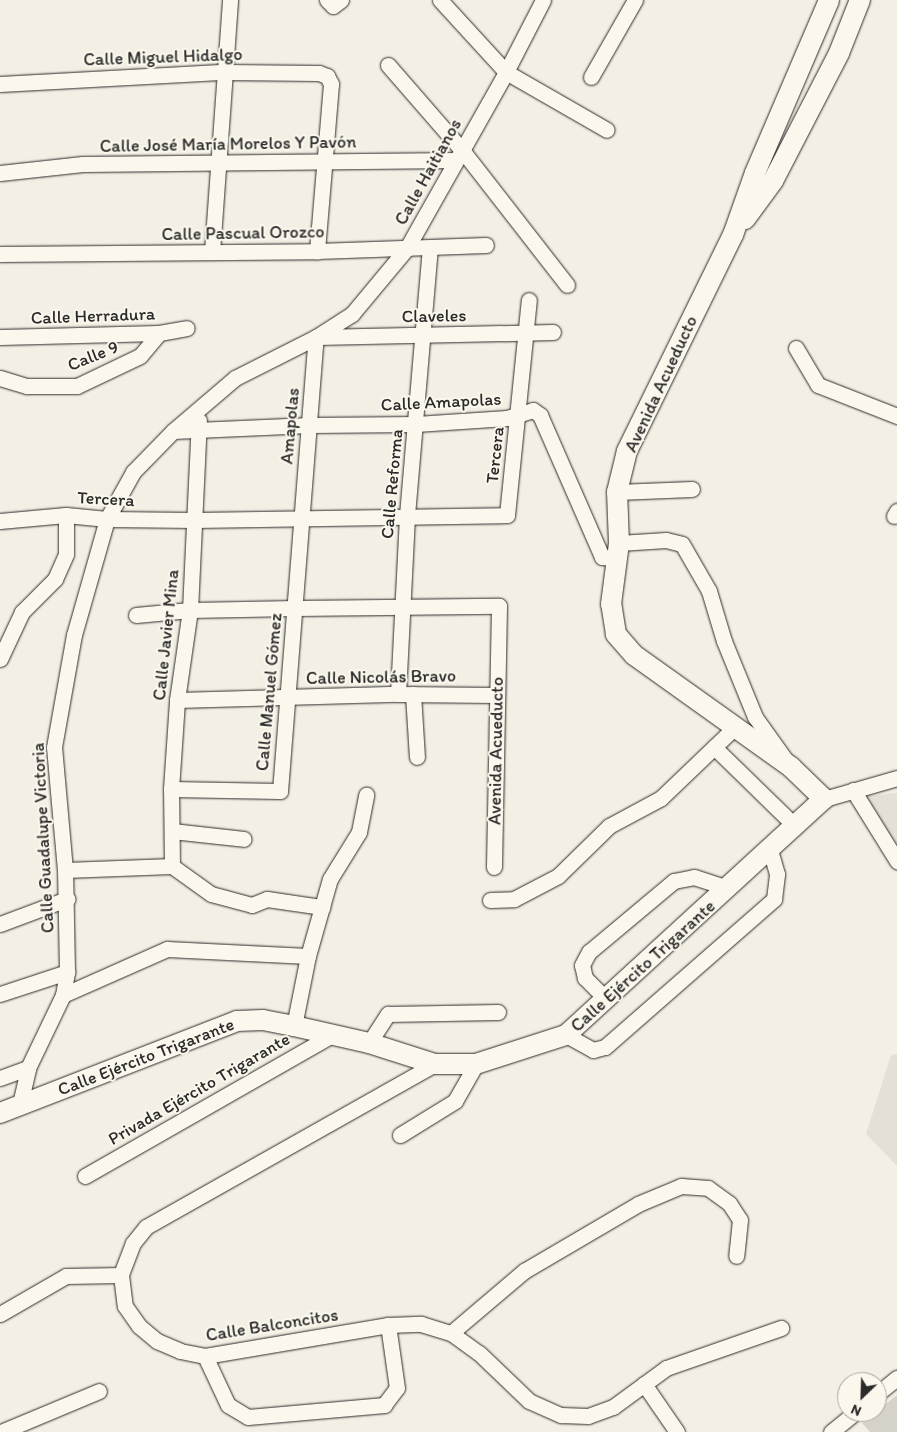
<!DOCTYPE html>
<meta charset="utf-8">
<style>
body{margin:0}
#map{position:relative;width:897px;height:1432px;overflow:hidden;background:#f3efe4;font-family:Itim,sans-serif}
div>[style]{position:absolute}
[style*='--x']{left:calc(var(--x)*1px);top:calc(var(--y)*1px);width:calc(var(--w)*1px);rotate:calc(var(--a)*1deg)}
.built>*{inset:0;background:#e4e0d6}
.green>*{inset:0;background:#d5d2c9}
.roads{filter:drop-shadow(0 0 1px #2b2b2b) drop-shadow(0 0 1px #2b2b2b)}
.minor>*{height:15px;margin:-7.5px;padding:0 7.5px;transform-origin:7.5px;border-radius:7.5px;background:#fbf7ec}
.major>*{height:20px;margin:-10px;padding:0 10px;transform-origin:10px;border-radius:10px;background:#fbf7ec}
span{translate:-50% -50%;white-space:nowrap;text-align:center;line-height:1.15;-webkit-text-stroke:4px #fbf7ec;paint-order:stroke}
.street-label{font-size:18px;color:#2b2b2b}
.north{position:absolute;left:837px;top:1372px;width:50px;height:50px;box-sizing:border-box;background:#fbf7ec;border:1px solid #a8a59f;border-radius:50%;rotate:204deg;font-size:14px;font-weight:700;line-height:20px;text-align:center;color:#2b2b2b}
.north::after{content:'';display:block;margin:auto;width:18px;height:22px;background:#2b2b2b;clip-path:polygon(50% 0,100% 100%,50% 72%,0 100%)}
</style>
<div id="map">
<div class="built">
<i style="clip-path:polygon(897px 793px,897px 847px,864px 796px)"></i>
<i style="clip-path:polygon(897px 1054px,897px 1166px,866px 1134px,891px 1055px)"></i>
</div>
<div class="green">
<i style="clip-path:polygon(897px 1395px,897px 1432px,870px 1432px,862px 1423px)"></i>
</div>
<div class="roads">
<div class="minor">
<i style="--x:327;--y:0;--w:8;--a:45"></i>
<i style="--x:333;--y:6;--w:10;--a:-37"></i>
<i style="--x:440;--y:0;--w:98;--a:47.5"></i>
<i style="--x:506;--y:72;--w:116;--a:29.9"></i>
<i style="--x:388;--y:65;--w:113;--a:49"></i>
<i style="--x:462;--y:150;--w:171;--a:52.1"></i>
<i style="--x:591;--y:77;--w:89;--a:-60.3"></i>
<i style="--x:0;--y:84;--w:225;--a:-3.1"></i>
<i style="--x:225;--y:72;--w:94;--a:0.6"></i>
<i style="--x:319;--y:73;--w:9;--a:21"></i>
<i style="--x:327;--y:76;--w:9;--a:63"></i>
<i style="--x:331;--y:84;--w:168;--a:94.8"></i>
<i style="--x:0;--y:173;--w:83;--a:-6.2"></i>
<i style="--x:83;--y:164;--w:373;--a:-0.6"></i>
<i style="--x:212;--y:252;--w:253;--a:-85.9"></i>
<i style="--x:0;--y:254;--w:317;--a:-0.5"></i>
<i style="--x:317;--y:251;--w:169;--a:-2"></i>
<i style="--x:0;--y:337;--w:159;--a:-1.4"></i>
<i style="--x:159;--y:333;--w:28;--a:-10"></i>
<i style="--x:317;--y:337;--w:236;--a:-1.2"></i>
<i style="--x:796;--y:348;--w:43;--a:59.3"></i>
<i style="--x:818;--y:385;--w:85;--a:21.4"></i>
<i style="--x:0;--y:378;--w:28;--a:17"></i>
<i style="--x:27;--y:386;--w:50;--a:0"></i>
<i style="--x:77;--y:386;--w:70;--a:-25.5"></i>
<i style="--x:140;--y:356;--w:30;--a:-50"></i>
<i style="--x:173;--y:431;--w:137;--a:-2.5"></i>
<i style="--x:310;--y:425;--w:106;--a:-0.5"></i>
<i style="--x:416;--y:424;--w:91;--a:-3.8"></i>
<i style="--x:507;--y:418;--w:27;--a:-17"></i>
<i style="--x:533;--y:410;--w:9;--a:36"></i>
<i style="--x:540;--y:415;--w:155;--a:66.4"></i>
<i style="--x:602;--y:557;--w:14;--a:4"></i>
<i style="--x:617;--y:492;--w:75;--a:-2.3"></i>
<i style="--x:894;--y:516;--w:6;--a:-59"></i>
<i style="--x:0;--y:521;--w:66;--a:-5.2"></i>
<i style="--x:66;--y:515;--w:41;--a:5.6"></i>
<i style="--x:107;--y:519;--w:88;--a:0.7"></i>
<i style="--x:195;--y:520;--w:312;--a:-0.9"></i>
<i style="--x:507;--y:515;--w:216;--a:-84.2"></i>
<i style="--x:619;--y:543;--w:47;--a:-3.7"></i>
<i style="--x:666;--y:540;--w:16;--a:14"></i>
<i style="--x:682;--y:544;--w:54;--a:60.1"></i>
<i style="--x:709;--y:591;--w:52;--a:73.3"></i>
<i style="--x:724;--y:641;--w:82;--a:67.8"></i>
<i style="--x:755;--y:717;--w:52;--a:54.5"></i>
<i style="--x:136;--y:615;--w:54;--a:-5.3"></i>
<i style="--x:190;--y:610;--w:105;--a:-1.1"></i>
<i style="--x:295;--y:608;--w:204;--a:-0.6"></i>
<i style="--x:499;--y:606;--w:261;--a:91.1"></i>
<i style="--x:0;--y:659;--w:52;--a:-64.9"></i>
<i style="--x:22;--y:612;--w:47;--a:-45"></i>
<i style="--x:55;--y:579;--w:27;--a:-66"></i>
<i style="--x:66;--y:554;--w:39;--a:-90"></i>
<i style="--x:398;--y:694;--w:179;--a:-87.1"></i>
<i style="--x:407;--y:515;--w:268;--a:-85.1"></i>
<i style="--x:413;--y:694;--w:63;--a:86.4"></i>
<i style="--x:177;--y:700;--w:221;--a:-1.6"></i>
<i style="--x:398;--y:694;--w:98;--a:0.6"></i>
<i style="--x:714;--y:747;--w:113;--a:44.3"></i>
<i style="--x:171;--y:789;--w:109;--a:1.1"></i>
<i style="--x:280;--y:791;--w:455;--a:-85.5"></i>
<i style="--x:853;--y:790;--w:84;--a:58.2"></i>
<i style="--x:824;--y:799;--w:76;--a:-16"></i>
<i style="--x:172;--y:831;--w:72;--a:6.3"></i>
<i style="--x:172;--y:866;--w:77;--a:-90.7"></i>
<i style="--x:171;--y:789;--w:89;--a:-86.1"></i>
<i style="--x:177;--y:700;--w:91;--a:-81.8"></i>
<i style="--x:190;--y:610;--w:190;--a:-87.3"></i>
<i style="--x:65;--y:870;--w:107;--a:-2.1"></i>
<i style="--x:172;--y:866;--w:48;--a:35.7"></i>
<i style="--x:211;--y:894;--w:42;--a:15"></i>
<i style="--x:252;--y:905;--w:16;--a:-22"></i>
<i style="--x:267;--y:899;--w:56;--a:8.3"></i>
<i style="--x:490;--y:900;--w:24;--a:-2"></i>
<i style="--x:514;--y:899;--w:50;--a:-27.6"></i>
<i style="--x:558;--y:876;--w:71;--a:-44.4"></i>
<i style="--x:609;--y:826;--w:59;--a:-28.3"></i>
<i style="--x:661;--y:798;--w:104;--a:-43.8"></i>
<i style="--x:0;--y:924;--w:72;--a:-20.5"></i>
<i style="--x:0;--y:994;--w:71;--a:-18.2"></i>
<i style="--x:63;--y:995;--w:114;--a:-23.9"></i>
<i style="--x:167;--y:949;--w:141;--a:2.8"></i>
<i style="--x:606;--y:999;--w:30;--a:-135"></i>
<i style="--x:585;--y:978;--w:13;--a:-103"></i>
<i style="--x:582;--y:965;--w:15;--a:-62"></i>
<i style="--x:589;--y:952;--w:111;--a:-39.9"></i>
<i style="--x:674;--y:881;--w:20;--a:-11"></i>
<i style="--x:694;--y:877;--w:36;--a:18"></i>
<i style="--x:294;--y:1026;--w:71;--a:-78.7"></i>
<i style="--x:308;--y:956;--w:80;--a:-74.1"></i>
<i style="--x:330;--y:879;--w:55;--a:-58.3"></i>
<i style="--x:359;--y:832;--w:38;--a:-79"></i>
<i style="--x:566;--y:1035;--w:31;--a:29"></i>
<i style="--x:593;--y:1050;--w:12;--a:-14"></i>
<i style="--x:605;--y:1047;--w:225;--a:-41.2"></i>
<i style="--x:774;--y:899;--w:25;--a:-83"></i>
<i style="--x:777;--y:874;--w:25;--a:-106"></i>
<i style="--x:369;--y:1043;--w:35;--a:-57"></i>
<i style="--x:388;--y:1014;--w:110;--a:-1"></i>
<i style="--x:435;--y:1064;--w:332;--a:150.6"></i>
<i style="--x:146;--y:1227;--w:21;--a:129"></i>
<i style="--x:133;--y:1243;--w:34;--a:111"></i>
<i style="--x:121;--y:1275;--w:31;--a:83"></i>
<i style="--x:125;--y:1306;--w:24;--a:55"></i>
<i style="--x:139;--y:1326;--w:23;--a:40"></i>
<i style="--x:157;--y:1341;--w:25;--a:23"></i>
<i style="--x:180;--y:1351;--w:25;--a:11"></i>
<i style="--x:205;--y:1356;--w:186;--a:-9.6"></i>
<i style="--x:388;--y:1325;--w:33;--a:-2"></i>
<i style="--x:421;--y:1324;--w:31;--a:17"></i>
<i style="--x:451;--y:1333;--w:34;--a:36"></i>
<i style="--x:479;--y:1353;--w:69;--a:43.8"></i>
<i style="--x:529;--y:1401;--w:35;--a:24"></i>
<i style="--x:561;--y:1415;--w:27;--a:2"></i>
<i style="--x:588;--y:1416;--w:27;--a:-20"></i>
<i style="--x:613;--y:1407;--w:66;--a:-36.3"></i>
<i style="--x:666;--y:1368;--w:122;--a:-19.2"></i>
<i style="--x:0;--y:1078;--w:30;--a:-20"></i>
<i style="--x:20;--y:1104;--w:37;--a:-77"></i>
<i style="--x:28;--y:1068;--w:81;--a:-64.4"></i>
<i style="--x:63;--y:995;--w:23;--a:-80"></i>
<i style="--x:67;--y:972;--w:102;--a:-91.1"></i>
<i style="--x:65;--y:870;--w:123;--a:-95.1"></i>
<i style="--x:54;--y:747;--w:114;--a:-79.9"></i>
<i style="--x:74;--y:635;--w:121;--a:-74.1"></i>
<i style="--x:107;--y:519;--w:54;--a:-61"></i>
<i style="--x:133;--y:472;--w:57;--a:-45.7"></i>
<i style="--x:173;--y:431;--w:82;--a:-40.5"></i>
<i style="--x:235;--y:378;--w:91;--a:-26.8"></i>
<i style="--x:316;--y:337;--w:43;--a:-32.6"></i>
<i style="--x:352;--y:314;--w:86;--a:-50.2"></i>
<i style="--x:407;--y:248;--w:202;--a:-60.6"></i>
<i style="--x:506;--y:72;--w:81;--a:-62.8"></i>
<i style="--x:400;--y:1135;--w:65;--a:-31.7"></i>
<i style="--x:455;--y:1101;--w:43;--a:-60.4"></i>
<i style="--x:85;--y:1176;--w:284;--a:-29.7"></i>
<i style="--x:0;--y:1314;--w:76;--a:-29.9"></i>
<i style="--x:66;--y:1276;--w:55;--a:-1"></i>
<i style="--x:451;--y:1333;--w:96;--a:-40.3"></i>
<i style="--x:524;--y:1271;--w:132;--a:-30.4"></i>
<i style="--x:638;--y:1204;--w:47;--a:-22.7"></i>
<i style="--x:681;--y:1186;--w:27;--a:4"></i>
<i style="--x:708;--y:1188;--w:26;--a:36"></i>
<i style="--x:729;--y:1203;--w:20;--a:57"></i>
<i style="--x:740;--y:1220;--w:36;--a:96"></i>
<i style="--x:205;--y:1356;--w:54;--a:64.9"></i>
<i style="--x:228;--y:1405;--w:23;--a:31"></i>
<i style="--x:248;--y:1417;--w:137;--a:-5"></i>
<i style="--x:384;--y:1405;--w:21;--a:-53"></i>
<i style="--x:397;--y:1388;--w:64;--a:-98.1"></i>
<i style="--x:644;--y:1384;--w:58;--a:55.5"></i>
<i style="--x:877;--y:1394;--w:26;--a:-39"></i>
<i style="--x:1;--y:1432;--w:106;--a:-22.7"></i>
<i style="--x:831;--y:1432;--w:32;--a:-39"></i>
</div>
<div class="major">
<i style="--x:745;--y:219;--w:47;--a:-53.6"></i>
<i style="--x:773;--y:181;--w:144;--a:-62.7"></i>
<i style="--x:839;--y:53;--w:57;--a:-68.4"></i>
<i style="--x:0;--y:1113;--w:254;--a:-21.2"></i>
<i style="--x:237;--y:1021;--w:26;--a:-2"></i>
<i style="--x:263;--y:1020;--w:32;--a:11"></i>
<i style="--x:294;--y:1026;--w:77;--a:12.8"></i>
<i style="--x:369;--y:1043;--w:69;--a:17.7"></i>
<i style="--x:435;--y:1064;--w:41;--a:0"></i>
<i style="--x:476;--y:1064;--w:95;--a:-17.9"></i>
<i style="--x:566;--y:1035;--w:350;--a:-42.5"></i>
<i style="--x:824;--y:799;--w:46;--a:-135.9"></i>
<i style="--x:791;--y:767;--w:193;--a:-144.5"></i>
<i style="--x:634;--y:655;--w:28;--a:-131"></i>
<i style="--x:616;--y:634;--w:30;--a:-99"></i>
<i style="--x:611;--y:604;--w:62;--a:-82.5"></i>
<i style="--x:619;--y:543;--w:51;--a:-92.2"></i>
<i style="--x:617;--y:492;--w:42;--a:-76.3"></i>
<i style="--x:627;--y:451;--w:241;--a:-63.9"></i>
<i style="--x:733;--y:235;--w:66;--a:-70.5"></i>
<i style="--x:755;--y:173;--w:188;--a:-66.8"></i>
</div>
</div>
<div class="street-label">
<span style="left:163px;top:57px;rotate:-2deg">Calle Miguel Hidalgo</span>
<span style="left:228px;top:144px;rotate:-1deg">Calle José María Morelos Y Pavón</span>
<span style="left:428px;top:172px;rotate:-61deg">Calle Haitianos</span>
<span style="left:243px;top:233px;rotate:-1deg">Calle Pascual Orozco</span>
<span style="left:93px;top:316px;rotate:-2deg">Calle Herradura</span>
<span style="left:434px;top:316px;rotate:-1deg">Claveles</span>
<span style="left:93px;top:356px;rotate:-22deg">Calle 9</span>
<span style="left:661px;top:384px;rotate:-65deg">Avenida Acueducto</span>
<span style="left:441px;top:402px;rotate:-3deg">Calle Amapolas</span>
<span style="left:290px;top:426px;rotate:-85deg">Amapolas</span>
<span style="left:495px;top:455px;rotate:-84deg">Tercera</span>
<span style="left:392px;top:484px;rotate:-85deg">Calle Reforma</span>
<span style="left:106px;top:499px;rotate:3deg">Tercera</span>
<span style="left:166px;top:635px;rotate:-84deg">Calle Javier Mina</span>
<span style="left:381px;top:677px;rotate:-1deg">Calle Nicolás Bravo</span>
<span style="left:269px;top:692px;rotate:-85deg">Calle Manuel Gómez</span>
<span style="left:496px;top:751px;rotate:-89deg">Avenida Acueducto</span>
<span style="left:43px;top:838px;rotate:-93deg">Calle Guadalupe Victoria</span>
<span style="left:643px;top:966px;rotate:-42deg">Calle Ejército Trigarante</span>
<span style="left:146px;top:1057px;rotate:-21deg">Calle Ejército Trigarante</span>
<span style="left:199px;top:1089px;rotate:-30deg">Privada Ejército Trigarante</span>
<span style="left:272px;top:1325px;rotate:-9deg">Calle Balconcitos</span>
</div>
<div class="north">N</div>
</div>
